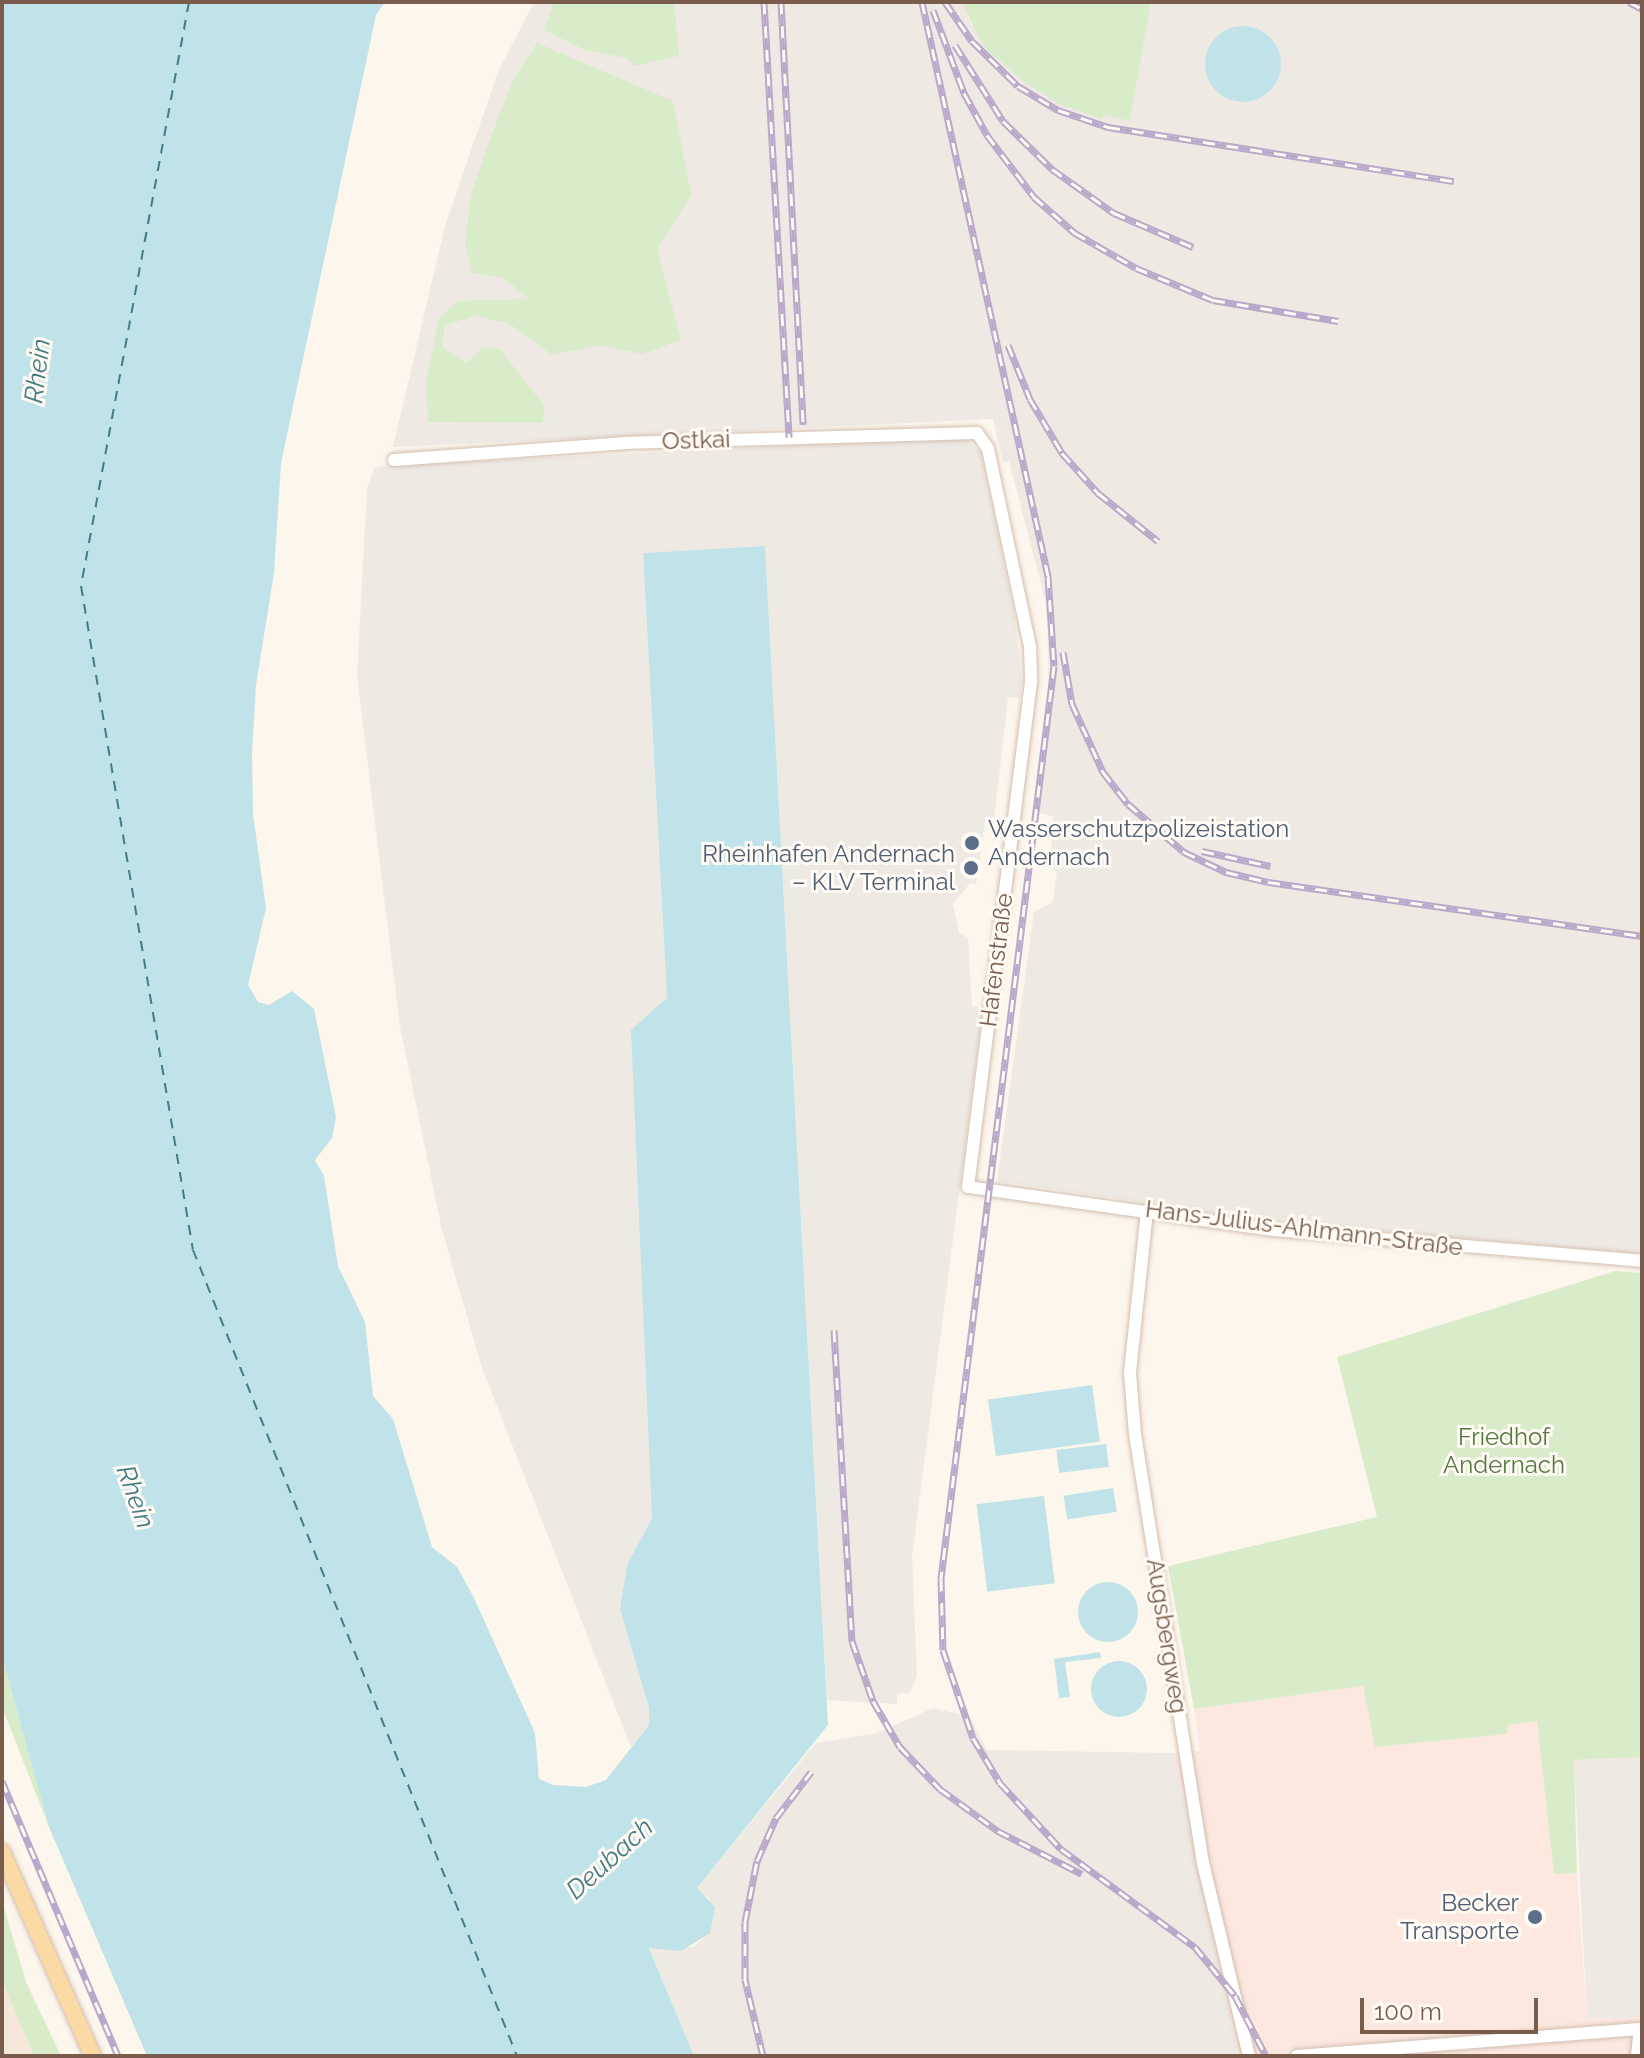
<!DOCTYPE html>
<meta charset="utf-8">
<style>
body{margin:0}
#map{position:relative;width:1644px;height:2058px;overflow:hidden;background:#fdf6ec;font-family:Raleway,sans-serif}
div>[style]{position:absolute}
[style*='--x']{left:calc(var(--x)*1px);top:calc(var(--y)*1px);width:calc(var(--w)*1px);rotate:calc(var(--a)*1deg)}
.residential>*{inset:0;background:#f5e8da}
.commercial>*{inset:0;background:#fde8e0}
.industrial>*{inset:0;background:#efe9e4}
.green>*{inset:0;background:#d8ecc9}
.water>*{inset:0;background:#bfe3e8;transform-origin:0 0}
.round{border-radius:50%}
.ferry>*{height:2px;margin-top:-1px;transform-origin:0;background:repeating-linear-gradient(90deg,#437c86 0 10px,transparent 0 18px)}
.roads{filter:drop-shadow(0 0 2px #d1beb0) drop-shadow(0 0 2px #d1beb0)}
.minor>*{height:12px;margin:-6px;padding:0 6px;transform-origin:6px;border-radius:6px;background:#fff}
.major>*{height:16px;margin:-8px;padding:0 8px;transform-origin:8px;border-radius:8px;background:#fbd9a5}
.rail>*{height:7px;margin-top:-3.5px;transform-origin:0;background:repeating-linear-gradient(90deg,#fffaf3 0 12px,#b9a8c9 0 24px);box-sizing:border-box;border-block:2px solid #b9a8c9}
.dots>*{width:22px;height:22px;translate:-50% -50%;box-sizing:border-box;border:4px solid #fffaf3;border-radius:50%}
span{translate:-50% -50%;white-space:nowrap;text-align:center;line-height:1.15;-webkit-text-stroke:6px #fffaf3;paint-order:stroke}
.street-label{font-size:24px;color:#7a5c4d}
.service-label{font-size:24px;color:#4e5e75}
.left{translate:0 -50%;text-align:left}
.right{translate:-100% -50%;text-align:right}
.park-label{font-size:24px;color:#537a41}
.water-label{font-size:26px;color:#437c86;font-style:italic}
.frame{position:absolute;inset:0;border:4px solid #7a5c4d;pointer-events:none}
.scale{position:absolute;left:1360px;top:1998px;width:178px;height:36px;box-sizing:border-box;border:4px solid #7a5c4d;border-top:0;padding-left:10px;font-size:24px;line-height:28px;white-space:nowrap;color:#7a5c4d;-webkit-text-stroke:6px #fffaf3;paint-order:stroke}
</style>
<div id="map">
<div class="residential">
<i style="clip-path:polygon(2px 1981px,34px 2056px,2px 2056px)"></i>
</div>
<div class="commercial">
<i style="clip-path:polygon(1363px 1686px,1375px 1747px,1507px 1733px,1507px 1725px,1537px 1721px,1554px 1873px,1577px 1873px,1587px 2019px,1642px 2017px,1642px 2056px,1238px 2056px,1173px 1753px,1200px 1751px,1194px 1709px)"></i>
</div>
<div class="industrial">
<i style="clip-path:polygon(534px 2px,961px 2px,972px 24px,1130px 120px,1151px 2px,1642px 2px,1642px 1254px,1180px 1213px,1150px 1203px,997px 1181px,1034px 912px,1053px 902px,1057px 872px,1050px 866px,1053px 816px,1034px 812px,1049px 692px,1047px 607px,1009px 461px,1003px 462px,993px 419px,393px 447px,445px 226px,498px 72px)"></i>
<i style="clip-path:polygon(963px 437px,981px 452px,1014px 612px,1022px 681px,1020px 698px,1008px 697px,994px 821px,985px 821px,976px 884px,970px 883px,953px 904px,959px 933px,968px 938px,972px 1006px,983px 1007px,912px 1557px,917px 1676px,910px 1693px,897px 1694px,897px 1704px,827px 1700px,765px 546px,643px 553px,667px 999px,652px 1518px,627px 1565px,620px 1609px,649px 1708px,649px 1726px,631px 1747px,482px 1368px,442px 1230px,400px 1027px,357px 676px,367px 489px,374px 468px,384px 466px)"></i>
<i style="clip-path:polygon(933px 1708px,970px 1717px,987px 1750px,1173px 1753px,1238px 2056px,694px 2056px,649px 1947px,693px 1947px,710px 1933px,709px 1898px,696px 1889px,816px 1743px,877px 1733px)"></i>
<i style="clip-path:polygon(1642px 1757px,1642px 2017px,1587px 2019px,1574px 1760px)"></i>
</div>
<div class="green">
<i style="clip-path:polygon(554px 2px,674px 2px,679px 56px,633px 66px,626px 58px,585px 50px,544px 30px)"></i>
<i style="clip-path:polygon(961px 2px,1151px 2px,1130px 121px,1103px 114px,1103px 119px,1061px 105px,1024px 82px,985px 48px)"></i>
<i style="clip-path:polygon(537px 43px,673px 101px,691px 195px,657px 250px,681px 340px,642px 354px,600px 345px,552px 355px,510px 324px,476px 316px,445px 325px,442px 347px,467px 363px,483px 348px,500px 349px,545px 407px,543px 423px,428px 422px,426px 382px,439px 319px,457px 301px,529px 299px,503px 278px,472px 273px,465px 242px,471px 195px,490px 139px,513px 80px)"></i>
<i style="clip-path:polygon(1615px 1271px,1642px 1273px,1642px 1757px,1574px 1760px,1577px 1873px,1554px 1874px,1537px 1721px,1507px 1725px,1507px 1734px,1375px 1747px,1363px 1686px,1194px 1709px,1168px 1566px,1377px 1517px,1337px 1357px)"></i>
<i style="clip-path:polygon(2px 1657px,49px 1827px,2px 1707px)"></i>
<i style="clip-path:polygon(2px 1901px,26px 1982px,61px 2056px,34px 2056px,2px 1981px)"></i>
</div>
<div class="water">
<i style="clip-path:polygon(2px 2px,385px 2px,376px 15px,281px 463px,274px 573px,256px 685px,252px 753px,253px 814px,266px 908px,248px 985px,258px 1002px,269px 1005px,292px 991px,314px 1009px,336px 1117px,332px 1138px,315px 1160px,324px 1176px,338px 1266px,365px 1322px,373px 1396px,393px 1419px,432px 1547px,457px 1567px,473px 1596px,535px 1733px,539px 1779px,553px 1785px,586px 1787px,606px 1780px,649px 1725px,649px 1708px,620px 1609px,627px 1565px,652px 1518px,631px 1030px,667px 998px,643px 553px,765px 546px,828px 1725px,697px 1888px,715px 1907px,710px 1933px,681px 1951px,649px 1948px,694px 2056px,147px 2056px,49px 1827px,2px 1657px)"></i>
<i class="round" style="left:1205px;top:26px;width:76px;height:76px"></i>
<i style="left:1092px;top:1385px;width:57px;height:105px;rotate:82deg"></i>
<i style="left:1106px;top:1444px;width:23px;height:50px;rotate:83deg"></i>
<i style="left:1113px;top:1488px;width:24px;height:50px;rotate:81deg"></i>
<i style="left:1044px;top:1496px;width:88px;height:68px;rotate:83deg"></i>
<i class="round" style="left:1078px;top:1582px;width:60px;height:60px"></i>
<i style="clip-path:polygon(1100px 1652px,1101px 1658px,1065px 1662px,1070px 1697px,1059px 1698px,1054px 1659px)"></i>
<i class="round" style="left:1091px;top:1661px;width:56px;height:56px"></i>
</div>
<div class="ferry">
<i style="--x:189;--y:2;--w:594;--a:100.48"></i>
<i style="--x:81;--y:586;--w:673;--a:80.43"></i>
<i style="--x:193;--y:1250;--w:869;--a:68.1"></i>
</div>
<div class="roads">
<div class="minor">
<i style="--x:394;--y:460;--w:230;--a:-4.2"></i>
<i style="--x:623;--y:443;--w:354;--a:-1.6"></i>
<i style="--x:977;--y:433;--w:19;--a:55"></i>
<i style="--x:988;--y:449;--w:202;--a:78"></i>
<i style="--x:1030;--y:647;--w:35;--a:88"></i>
<i style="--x:1031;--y:682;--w:509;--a:97.11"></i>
<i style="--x:968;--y:1187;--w:310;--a:8"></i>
<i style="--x:1275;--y:1230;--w:368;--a:4.8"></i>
<i style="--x:1147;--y:1211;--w:163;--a:96"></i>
<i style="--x:1130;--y:1373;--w:61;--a:85.3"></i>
<i style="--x:1135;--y:1434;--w:434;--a:81"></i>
<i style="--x:1203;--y:1863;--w:198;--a:76.6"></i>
<i style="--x:1297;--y:2056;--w:346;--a:-4.5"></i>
<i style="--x:1637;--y:2056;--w:27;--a:-84"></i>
</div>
<div class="major">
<i style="--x:2;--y:1852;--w:223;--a:66"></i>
</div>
</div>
<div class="rail">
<i style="--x:764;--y:2;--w:436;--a:86.7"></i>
<i style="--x:781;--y:2;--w:423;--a:87"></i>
<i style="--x:922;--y:2;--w:588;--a:77.62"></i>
<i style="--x:1048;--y:576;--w:90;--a:86.2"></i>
<i style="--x:1054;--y:666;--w:920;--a:97.06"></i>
<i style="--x:941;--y:1579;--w:71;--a:88.4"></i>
<i style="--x:943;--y:1650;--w:93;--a:71.2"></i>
<i style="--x:973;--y:1738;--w:52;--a:59"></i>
<i style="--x:1000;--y:1783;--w:90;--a:47.3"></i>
<i style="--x:1061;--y:1849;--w:166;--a:36.2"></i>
<i style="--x:1195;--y:1947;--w:63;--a:50.8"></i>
<i style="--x:1235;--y:1996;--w:68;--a:62.7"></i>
<i style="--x:945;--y:2;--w:47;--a:55.3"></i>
<i style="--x:972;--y:41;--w:64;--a:44.4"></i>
<i style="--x:1018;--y:86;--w:47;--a:31"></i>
<i style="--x:1058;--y:110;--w:53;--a:18.8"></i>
<i style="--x:1108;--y:127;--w:350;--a:8.9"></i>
<i style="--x:1629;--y:2;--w:15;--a:28"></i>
<i style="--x:933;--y:10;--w:89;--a:69.5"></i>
<i style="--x:964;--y:93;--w:48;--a:61.3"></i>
<i style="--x:987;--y:135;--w:78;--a:52.8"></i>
<i style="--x:1034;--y:197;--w:55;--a:41.3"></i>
<i style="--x:1075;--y:233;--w:70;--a:29.8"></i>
<i style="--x:1136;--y:268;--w:83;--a:22.6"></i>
<i style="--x:1213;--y:300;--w:127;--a:9.5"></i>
<i style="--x:955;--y:45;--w:90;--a:57.7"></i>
<i style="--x:1003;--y:121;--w:69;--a:44.4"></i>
<i style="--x:1052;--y:169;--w:76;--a:35.4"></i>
<i style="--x:1114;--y:213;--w:86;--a:23.3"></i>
<i style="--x:1008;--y:345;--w:58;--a:67.8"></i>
<i style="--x:1030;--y:399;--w:63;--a:59.3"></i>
<i style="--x:1062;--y:453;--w:54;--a:48"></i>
<i style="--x:1098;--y:493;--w:77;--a:38.7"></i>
<i style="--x:1063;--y:652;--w:53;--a:80.2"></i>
<i style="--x:1072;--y:704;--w:75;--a:65.5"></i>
<i style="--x:1103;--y:772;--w:41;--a:52"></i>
<i style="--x:1128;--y:804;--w:74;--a:40.6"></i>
<i style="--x:1184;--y:852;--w:47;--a:25.5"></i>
<i style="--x:1226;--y:872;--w:43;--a:13.4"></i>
<i style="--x:1268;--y:882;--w:378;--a:8.2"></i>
<i style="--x:1202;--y:851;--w:70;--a:12.4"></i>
<i style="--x:834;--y:1330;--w:312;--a:86.7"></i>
<i style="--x:852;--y:1641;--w:64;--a:70.7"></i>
<i style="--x:873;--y:1701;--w:53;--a:59.6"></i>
<i style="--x:900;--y:1747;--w:58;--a:46.4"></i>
<i style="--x:940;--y:1789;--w:72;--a:35.9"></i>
<i style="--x:998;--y:1831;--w:94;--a:27.1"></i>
<i style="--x:2;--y:1781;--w:298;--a:67.1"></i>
<i style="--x:763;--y:2056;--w:79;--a:-103.2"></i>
<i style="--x:745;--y:1979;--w:57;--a:-90"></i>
<i style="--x:745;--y:1922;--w:62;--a:-78.9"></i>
<i style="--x:757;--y:1861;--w:47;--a:-66.2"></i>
<i style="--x:776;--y:1818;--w:58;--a:-52.7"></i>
</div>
<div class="dots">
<i style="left:972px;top:843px;background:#5c6f8a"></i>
<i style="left:971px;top:868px;background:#5c6f8a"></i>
<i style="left:1535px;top:1917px;background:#5c6f8a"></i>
</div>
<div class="street-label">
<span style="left:696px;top:440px;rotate:-2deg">Ostkai</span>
<span style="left:996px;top:960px;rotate:-83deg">Hafenstraße</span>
<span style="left:1304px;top:1228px;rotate:7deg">Hans-Julius-Ahlmann-Straße</span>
<span style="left:1167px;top:1636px;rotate:81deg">Augsbergweg</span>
</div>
<div class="service-label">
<span class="left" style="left:988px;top:843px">Wasserschutzpolizeistation<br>Andernach</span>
<span class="right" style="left:955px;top:868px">Rheinhafen Andernach<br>– KLV Terminal</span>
<span class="right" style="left:1519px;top:1917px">Becker<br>Transporte</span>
</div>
<div class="park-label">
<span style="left:1504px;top:1451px">Friedhof<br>Andernach</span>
</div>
<div class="water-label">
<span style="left:38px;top:371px;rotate:-83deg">Rhein</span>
<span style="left:135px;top:1497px;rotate:70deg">Rhein</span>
<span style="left:610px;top:1859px;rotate:-42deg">Deubach</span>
</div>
<div class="frame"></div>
<div class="scale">100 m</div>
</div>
